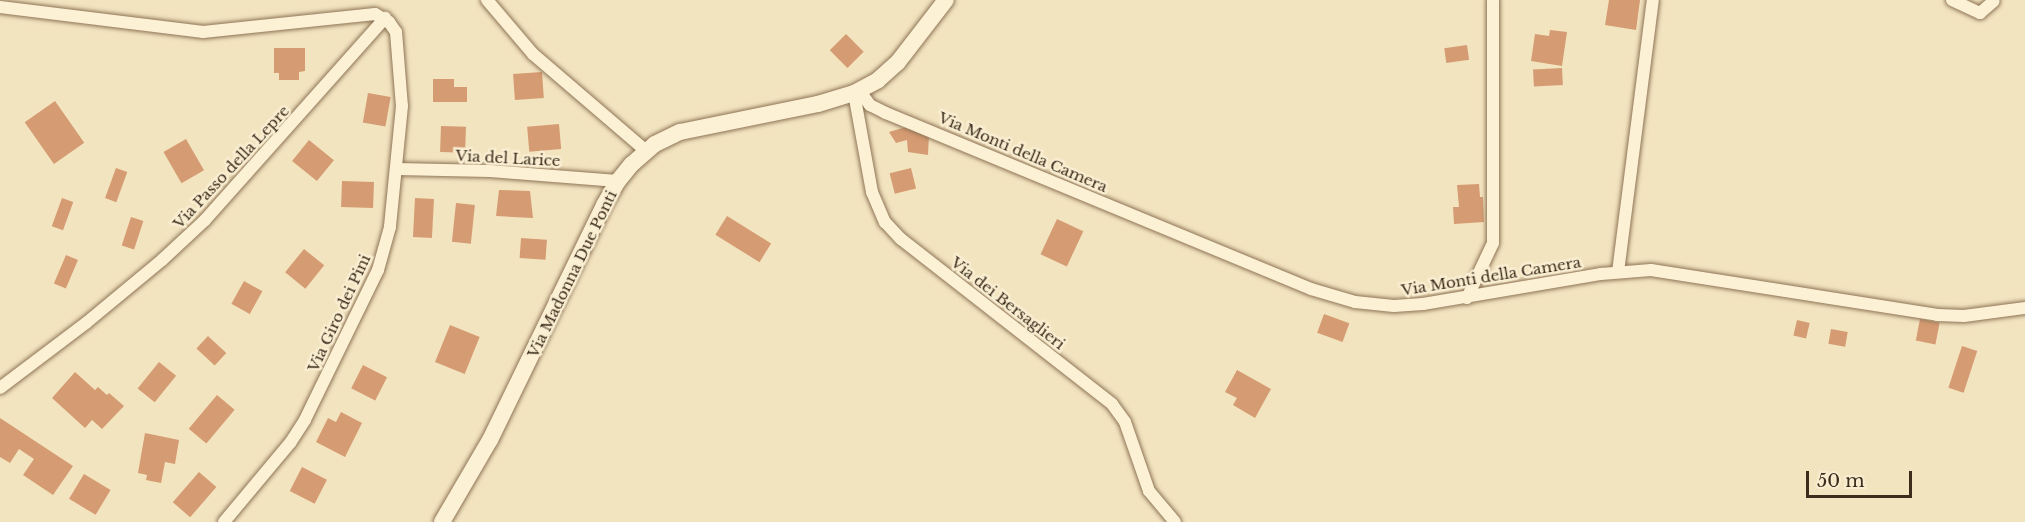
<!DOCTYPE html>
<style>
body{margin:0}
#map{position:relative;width:2025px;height:522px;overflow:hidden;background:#f3e4c0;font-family:"Libre Baskerville",serif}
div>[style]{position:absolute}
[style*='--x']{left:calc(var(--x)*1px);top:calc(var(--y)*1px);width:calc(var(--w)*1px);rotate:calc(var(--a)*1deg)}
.building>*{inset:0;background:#d59b72;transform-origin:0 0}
.roads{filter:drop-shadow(0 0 2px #8e7456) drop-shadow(0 0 2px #8e7456)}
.minor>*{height:12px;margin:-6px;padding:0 6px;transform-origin:6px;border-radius:6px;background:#fcf1d5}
.secondary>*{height:16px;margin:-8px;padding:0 8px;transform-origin:8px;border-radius:8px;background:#fcf1d5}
span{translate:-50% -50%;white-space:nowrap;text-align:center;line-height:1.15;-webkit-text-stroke:5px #f9eed1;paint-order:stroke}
.street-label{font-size:15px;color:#3c2c1c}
.scale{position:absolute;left:1806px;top:471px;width:106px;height:27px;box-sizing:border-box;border:3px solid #3c2c1c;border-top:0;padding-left:8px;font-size:18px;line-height:21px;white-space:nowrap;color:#3c2c1c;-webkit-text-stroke:4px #f9eed1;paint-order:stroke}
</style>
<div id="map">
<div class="building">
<i style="clip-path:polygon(1609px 0,1640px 0,1636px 30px,1605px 25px)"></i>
<i style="clip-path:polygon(1550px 30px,1567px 32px,1562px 66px,1531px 61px,1535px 34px,1549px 36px)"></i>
<i style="left:846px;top:34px;width:25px;height:23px;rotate:45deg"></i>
<i style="left:1467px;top:45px;width:15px;height:23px;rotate:82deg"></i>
<i style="clip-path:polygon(274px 48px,305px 48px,305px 71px,299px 72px,299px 80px,279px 80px,279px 73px,274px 73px)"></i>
<i style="left:1562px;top:68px;width:17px;height:29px;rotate:87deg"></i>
<i style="left:542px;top:72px;width:26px;height:29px;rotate:86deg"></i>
<i style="clip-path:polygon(433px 79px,454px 79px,454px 87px,467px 87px,467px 102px,433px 102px)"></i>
<i style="left:368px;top:93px;width:23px;height:30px;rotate:10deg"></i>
<i style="left:55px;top:101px;width:51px;height:37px;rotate:55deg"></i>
<i style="left:559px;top:124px;width:25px;height:32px;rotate:85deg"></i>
<i style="left:441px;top:126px;width:25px;height:26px;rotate:2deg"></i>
<i style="clip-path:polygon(906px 127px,929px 135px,928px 155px,908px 152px,907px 140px,896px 143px,889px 132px)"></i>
<i style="left:186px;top:139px;width:36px;height:26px;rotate:60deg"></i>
<i style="left:309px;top:140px;width:32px;height:27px;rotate:39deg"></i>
<i style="left:116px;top:168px;width:12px;height:32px;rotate:20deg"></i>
<i style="left:911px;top:168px;width:21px;height:22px;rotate:76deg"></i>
<i style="left:342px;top:181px;width:32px;height:26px;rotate:2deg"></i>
<i style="clip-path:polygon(1479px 184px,1480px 197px,1483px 197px,1484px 222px,1454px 224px,1453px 207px,1459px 207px,1457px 185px)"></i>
<i style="clip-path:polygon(499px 190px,530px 191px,533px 218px,496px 216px)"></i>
<i style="left:62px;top:198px;width:12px;height:30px;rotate:20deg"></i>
<i style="left:415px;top:198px;width:19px;height:39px;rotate:3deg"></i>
<i style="left:456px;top:203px;width:19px;height:39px;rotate:6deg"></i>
<i style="left:727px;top:216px;width:52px;height:22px;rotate:32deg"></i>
<i style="left:131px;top:217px;width:13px;height:30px;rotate:18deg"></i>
<i style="left:1057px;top:219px;width:29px;height:39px;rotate:25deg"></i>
<i style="left:521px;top:238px;width:26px;height:20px;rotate:4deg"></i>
<i style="left:304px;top:249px;width:26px;height:30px;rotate:39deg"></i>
<i style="left:66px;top:255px;width:13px;height:31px;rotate:23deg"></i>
<i style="left:244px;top:281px;width:21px;height:26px;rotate:29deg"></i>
<i style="left:1324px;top:314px;width:27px;height:20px;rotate:20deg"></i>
<i style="left:1920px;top:319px;width:20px;height:22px;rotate:11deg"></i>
<i style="left:1797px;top:320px;width:13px;height:16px;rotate:13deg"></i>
<i style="left:450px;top:325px;width:32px;height:40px;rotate:22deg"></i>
<i style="left:1831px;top:329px;width:17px;height:15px;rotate:10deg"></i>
<i style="left:208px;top:336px;width:25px;height:17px;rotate:43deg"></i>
<i style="left:1962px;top:346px;width:16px;height:44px;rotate:18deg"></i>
<i style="left:159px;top:362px;width:22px;height:34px;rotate:39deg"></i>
<i style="left:363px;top:365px;width:27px;height:26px;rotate:27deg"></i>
<i style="clip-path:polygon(1237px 370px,1271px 389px,1255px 418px,1233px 405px,1237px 398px,1225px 392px)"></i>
<i style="clip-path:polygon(75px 372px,95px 390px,98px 387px,107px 395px,109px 393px,124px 406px,102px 429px,92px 420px,85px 428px,52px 398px)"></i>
<i style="left:217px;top:395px;width:23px;height:44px;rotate:40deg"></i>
<i style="clip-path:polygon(341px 412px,362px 423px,345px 457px,316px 442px,328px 418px,336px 422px)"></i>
<i style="clip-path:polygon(0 418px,73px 466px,53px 495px,23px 475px,34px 459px,19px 449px,10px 463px,0 457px)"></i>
<i style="clip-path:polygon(145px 433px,179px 440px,175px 464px,165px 462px,161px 483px,146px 480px,147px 475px,138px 473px)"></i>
<i style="left:302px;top:467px;width:28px;height:27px;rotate:27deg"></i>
<i style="left:199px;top:472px;width:23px;height:40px;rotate:41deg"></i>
<i style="left:84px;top:474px;width:31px;height:29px;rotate:31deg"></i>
</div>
<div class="roads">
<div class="minor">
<i style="--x:487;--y:0;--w:71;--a:49.6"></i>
<i style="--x:533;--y:54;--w:149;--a:40.6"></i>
<i style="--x:1952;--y:0;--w:31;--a:25"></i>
<i style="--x:1980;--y:13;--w:18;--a:-41"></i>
<i style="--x:0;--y:7;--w:205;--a:7"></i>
<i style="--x:203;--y:32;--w:173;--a:-6"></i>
<i style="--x:375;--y:14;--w:16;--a:30"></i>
<i style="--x:389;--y:22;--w:12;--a:55"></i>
<i style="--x:396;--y:32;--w:74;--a:85.4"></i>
<i style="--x:402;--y:106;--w:122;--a:95.7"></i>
<i style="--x:390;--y:227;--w:45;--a:105.6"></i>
<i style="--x:378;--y:270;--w:167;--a:116"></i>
<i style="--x:305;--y:420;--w:27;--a:123"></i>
<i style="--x:290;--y:443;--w:103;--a:129.9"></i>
<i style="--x:859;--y:90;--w:19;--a:54"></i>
<i style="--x:870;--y:105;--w:18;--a:27"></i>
<i style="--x:886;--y:113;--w:460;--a:22.5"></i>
<i style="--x:1311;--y:289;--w:46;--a:16.5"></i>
<i style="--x:1355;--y:302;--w:39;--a:6"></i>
<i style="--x:1394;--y:306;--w:29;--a:-4"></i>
<i style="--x:1423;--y:304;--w:181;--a:-9.6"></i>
<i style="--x:1601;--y:274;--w:50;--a:-4.6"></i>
<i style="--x:1651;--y:270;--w:290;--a:8.9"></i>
<i style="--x:1937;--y:315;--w:27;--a:2"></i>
<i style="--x:1964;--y:316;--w:62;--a:-7.5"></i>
<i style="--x:854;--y:93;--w:101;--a:79.7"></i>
<i style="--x:872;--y:192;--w:33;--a:67"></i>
<i style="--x:885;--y:222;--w:23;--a:47"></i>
<i style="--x:901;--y:239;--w:268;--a:38"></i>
<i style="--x:1112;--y:404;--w:22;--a:54"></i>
<i style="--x:1125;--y:422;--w:73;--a:70.8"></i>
<i style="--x:1149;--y:491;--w:40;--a:50"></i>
<i style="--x:397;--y:169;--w:93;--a:1.2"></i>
<i style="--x:490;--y:171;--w:128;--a:4.5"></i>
<i style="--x:1618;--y:272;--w:274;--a:-82.7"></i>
<i style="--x:1467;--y:298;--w:61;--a:-64.7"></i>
<i style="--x:1493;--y:243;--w:243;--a:-90"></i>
<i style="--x:0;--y:388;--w:108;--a:-37.1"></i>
<i style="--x:86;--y:323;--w:99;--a:-39.7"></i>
<i style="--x:162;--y:260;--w:59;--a:-42.9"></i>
<i style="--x:205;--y:220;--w:271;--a:-48.3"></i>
</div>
<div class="secondary">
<i style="--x:442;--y:522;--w:95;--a:-59.7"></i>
<i style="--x:490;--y:440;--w:261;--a:-64.1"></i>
<i style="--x:604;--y:205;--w:28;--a:-60"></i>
<i style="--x:618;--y:181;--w:22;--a:-51"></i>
<i style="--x:632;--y:164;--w:30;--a:-41"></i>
<i style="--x:655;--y:144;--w:28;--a:-26"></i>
<i style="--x:680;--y:132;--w:141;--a:-11.5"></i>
<i style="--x:818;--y:104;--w:38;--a:-17"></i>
<i style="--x:854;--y:93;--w:27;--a:-28"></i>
<i style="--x:878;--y:80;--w:27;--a:-42"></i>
<i style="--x:898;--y:62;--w:78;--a:-52.3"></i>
</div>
</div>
<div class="street-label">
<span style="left:1023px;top:152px;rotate:23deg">Via Monti della Camera</span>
<span style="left:508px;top:158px;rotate:3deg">Via del Larice</span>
<span style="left:231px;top:167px;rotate:-47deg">Via Passo della Lepre</span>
<span style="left:572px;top:274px;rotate:-64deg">Via Madonna Due Ponti</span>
<span style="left:1491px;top:276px;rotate:-9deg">Via Monti della Camera</span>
<span style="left:1008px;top:303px;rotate:38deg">Via dei Bersaglieri</span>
<span style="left:339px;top:313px;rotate:-65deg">Via Giro dei Pini</span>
</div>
<div class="scale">50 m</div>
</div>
